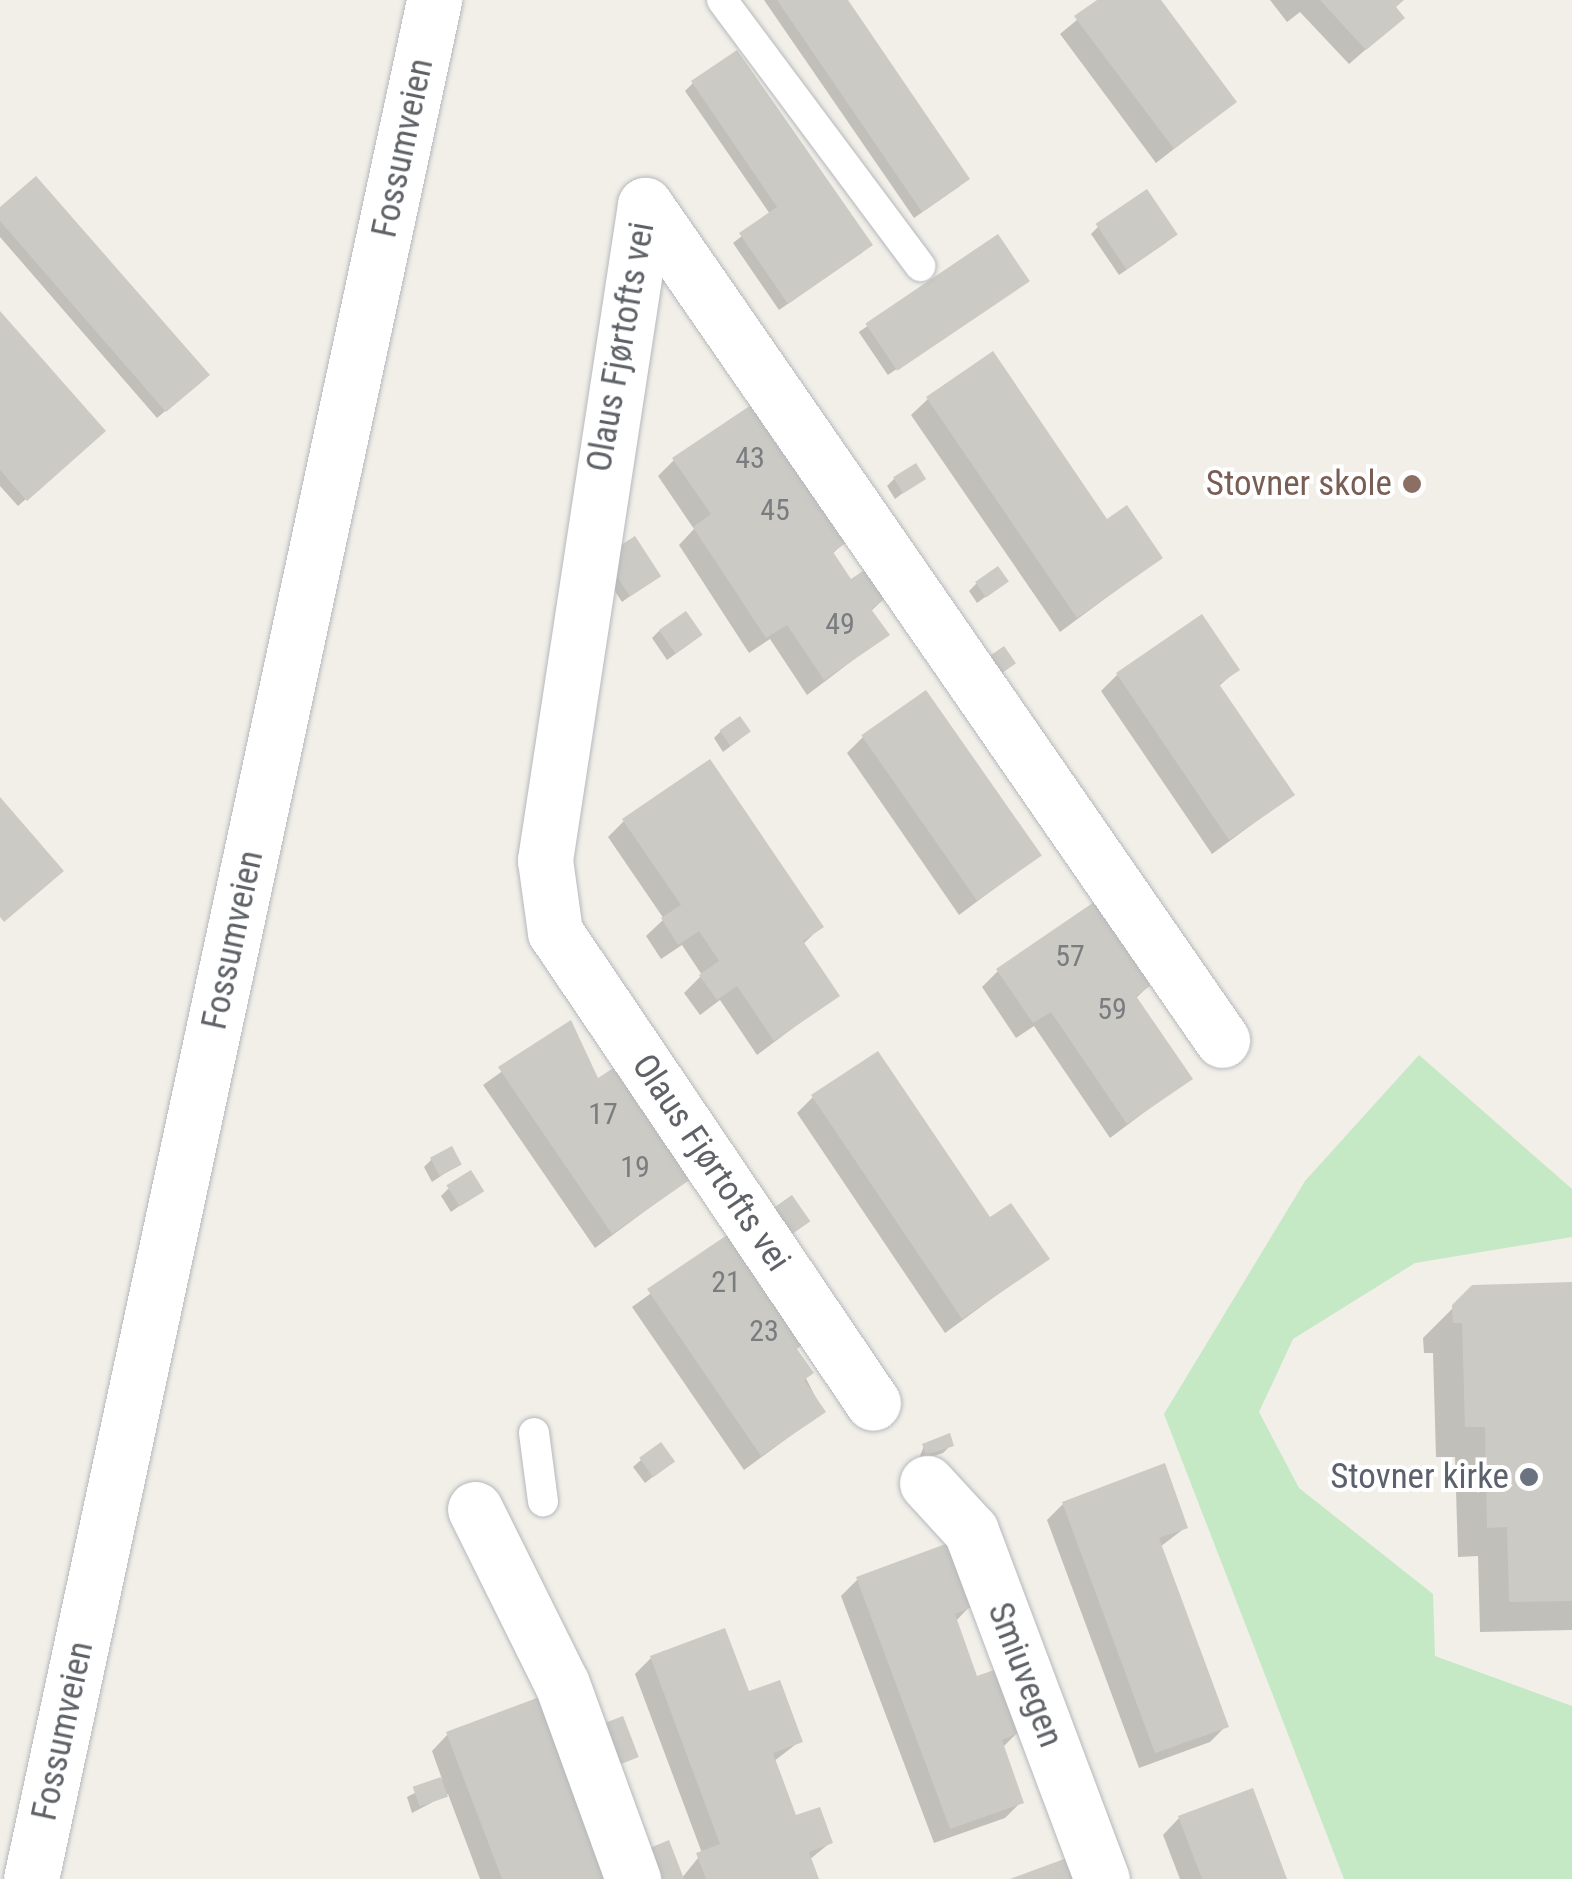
<!DOCTYPE html>
<meta charset="utf-8">
<style>
body{margin:0}
#map{position:relative;width:1572px;height:1879px;overflow:hidden;background:#f1efe8;font-family:"Roboto Condensed",sans-serif}
div>[style]{position:absolute}
[style*='--x']{left:calc(var(--x)*1px);top:calc(var(--y)*1px);width:calc(var(--w)*1px);rotate:calc(var(--a)*1deg)}
.green>*{inset:0;background:#c5e8c5}
.shadow>*{inset:0;background:#0003;transform-origin:0 0}
.building>*{inset:0;background:#cccac5;transform-origin:0 0}
.roads{filter:drop-shadow(0 0 2px #b5b8bc) drop-shadow(0 0 2px #b5b8bc)}
.service>*{height:30px;margin:-15px;padding:0 15px;transform-origin:15px;border-radius:15px;background:#fff}
.minor>*{height:55px;margin:-27.5px;padding:0 27.5px;transform-origin:27.5px;border-radius:27.5px;background:#fff}
.tertiary>*{height:55px;margin:-27.5px;padding:0 27.5px;transform-origin:27.5px;border-radius:27.5px;background:#fff}
.dots>*{width:28px;height:28px;translate:-50% -50%;box-sizing:border-box;border:5px solid #fff;border-radius:50%}
span{translate:-50% -50%;white-space:nowrap;text-align:center;line-height:1.15;-webkit-text-stroke:8px #fff;paint-order:stroke}
.number-label{font-size:30px;color:#7a7d7f}
.number-label span{-webkit-text-stroke-width:0}
.street-label{font-size:35px;color:#5f6368}
.education-label{font-size:35px;color:#785e54}
.right{translate:-100% -50%;text-align:right}
.worship-label{font-size:35px;color:#5b616d}
</style>
<div id="map">
<div class="green">
<i style="clip-path:polygon(1419px 1055px,1572px 1189px,1572px 1237px,1415px 1263px,1293px 1339px,1259px 1412px,1299px 1488px,1433px 1594px,1435px 1656px,1572px 1706px,1572px 1879px,1344px 1879px,1164px 1414px,1305px 1181px)"></i>
</div>
<div class="shadow">
<i style="clip-path:polygon(764px 0,845px 0,960px 186px,914px 218px)"></i>
<i style="clip-path:polygon(1101px 0,1158px 0,1234px 102px,1156px 163px,1060px 34px)"></i>
<i style="clip-path:polygon(1270px 0,1402px 0,1394px 8px,1402px 18px,1349px 64px,1300px 12px,1287px 22px)"></i>
<i style="clip-path:polygon(693px 83px,863px 252px,779px 310px,733px 243px,770px 214px,685px 91px)"></i>
<i style="clip-path:polygon(0 210px,199px 382px,157px 418px,0 237px)"></i>
<i style="clip-path:polygon(1098px 227px,1167px 242px,1119px 275px,1091px 234px)"></i>
<i style="left:998px;top:238px;width:52px;height:168px;rotate:56deg"></i>
<i style="clip-path:polygon(0 315px,95px 438px,18px 506px,0 486px)"></i>
<i style="clip-path:polygon(928px 399px,1106px 522px,1160px 558px,1060px 632px,911px 415px)"></i>
<i style="clip-path:polygon(674px 460px,852px 536px,831px 555px,850px 583px,890px 593px,870px 612px,886px 635px,807px 695px,770px 639px,749px 653px,679px 545px,694px 529px,658px 476px)"></i>
<i style="clip-path:polygon(923px 478px,895px 499px,887px 486px,894px 479px)"></i>
<i style="clip-path:polygon(599px 566px,658px 576px,622px 602px)"></i>
<i style="clip-path:polygon(1006px 582px,977px 603px,969px 591px,976px 584px)"></i>
<i style="clip-path:polygon(659px 631px,692px 642px,667px 660px,652px 638px)"></i>
<i style="clip-path:polygon(1237px 670px,1218px 687px,1292px 795px,1212px 854px,1101px 691px,1117px 675px)"></i>
<i style="clip-path:polygon(721px 731px,740px 739px,723px 752px,714px 738px)"></i>
<i style="clip-path:polygon(863px 737px,1038px 856px,959px 915px,847px 753px)"></i>
<i style="clip-path:polygon(624px 821px,821px 927px,802px 945px,837px 995px,757px 1055px,720px 1000px,700px 1015px,684px 993px,702px 975px,682px 945px,661px 959px,646px 936px,664px 919px,608px 837px)"></i>
<i style="clip-path:polygon(998px 971px,1154px 981px,1135px 999px,1190px 1078px,1110px 1138px,1034px 1026px,1016px 1038px,982px 987px)"></i>
<i style="clip-path:polygon(570px 1023px,597px 1082px,698px 1172px,595px 1248px,483px 1085px)"></i>
<i style="clip-path:polygon(813px 1097px,989px 1221px,1046px 1259px,945px 1333px,797px 1113px)"></i>
<i style="clip-path:polygon(432px 1159px,459px 1164px,432px 1182px,424px 1167px)"></i>
<i style="clip-path:polygon(448px 1189px,481px 1190px,451px 1212px,441px 1196px)"></i>
<i style="clip-path:polygon(733px 1234px,823px 1412px,744px 1470px,632px 1307px)"></i>
<i style="clip-path:polygon(1572px 1284px,1572px 1630px,1480px 1632px,1478px 1556px,1458px 1557px,1455px 1457px,1436px 1457px,1433px 1353px,1424px 1353px,1423px 1338px,1473px 1288px)"></i>
<i style="clip-path:polygon(951px 1445px,943px 1453px,918px 1461px,924px 1446px)"></i>
<i style="clip-path:polygon(641px 1460px,664px 1468px,645px 1483px,633px 1467px)"></i>
<i style="clip-path:polygon(1063px 1504px,1186px 1527px,1160px 1547px,1226px 1726px,1210px 1742px,1139px 1768px,1047px 1520px)"></i>
<i style="clip-path:polygon(857px 1580px,971px 1605px,955px 1622px,976px 1679px,1018px 1732px,1002px 1748px,1021px 1802px,1005px 1818px,934px 1843px,841px 1596px)"></i>
<i style="clip-path:polygon(651px 1658px,748px 1694px,800px 1741px,773px 1762px,794px 1819px,831px 1842px,809px 1860px,816px 1879px,681px 1879px,702px 1853px,635px 1674px)"></i>
<i style="clip-path:polygon(448px 1734px,612px 1879px,480px 1879px,448px 1794px,412px 1813px,407px 1797px,442px 1779px,432px 1751px)"></i>
<i style="clip-path:polygon(1179px 1818px,1285px 1879px,1180px 1879px,1163px 1835px)"></i>
</div>
<div class="building">
<i style="clip-path:polygon(777px 0,848px 0,970px 179px,922px 212px)"></i>
<i style="clip-path:polygon(1097px 0,1161px 0,1237px 102px,1174px 149px,1074px 16px)"></i>
<i style="clip-path:polygon(1320px 0,1404px 0,1396px 7px,1405px 18px,1366px 50px)"></i>
<i style="clip-path:polygon(737px 50px,873px 245px,788px 304px,739px 233px,777px 207px,691px 81px)"></i>
<i style="clip-path:polygon(36px 176px,210px 375px,166px 412px,0 221px,0 207px)"></i>
<i style="left:1147px;top:189px;width:55px;height:62px;rotate:56deg"></i>
<i style="left:998px;top:234px;width:57px;height:160px;rotate:56deg"></i>
<i style="clip-path:polygon(0 311px,106px 431px,27px 501px,0 470px)"></i>
<i style="clip-path:polygon(993px 351px,1107px 519px,1127px 505px,1163px 558px,1077px 618px,926px 397px)"></i>
<i style="clip-path:polygon(760px 399px,856px 536px,833px 552px,851px 579px,872px 565px,893px 593px,871px 609px,890px 635px,824px 680px,787px 625px,766px 638px,693px 527px,711px 514px,672px 458px)"></i>
<i style="left:916px;top:463px;width:19px;height:27px;rotate:58deg"></i>
<i style="left:635px;top:536px;width:48px;height:37px;rotate:57deg"></i>
<i style="left:998px;top:566px;width:19px;height:28px;rotate:55deg"></i>
<i style="left:686px;top:611px;width:29px;height:33px;rotate:55deg"></i>
<i style="clip-path:polygon(1202px 614px,1240px 670px,1219px 684px,1295px 795px,1229px 840px,1116px 673px)"></i>
<i style="left:1004px;top:646px;width:21px;height:27px;rotate:55deg"></i>
<i style="left:926px;top:690px;width:202px;height:79px;rotate:55deg"></i>
<i style="left:740px;top:716px;width:19px;height:25px;rotate:55deg"></i>
<i style="clip-path:polygon(710px 759px,824px 927px,803px 941px,840px 996px,774px 1041px,737px 986px,717px 1000px,699px 975px,719px 961px,699px 931px,678px 945px,661px 918px,681px 905px,622px 819px)"></i>
<i style="clip-path:polygon(0 797px,64px 871px,4px 922px,0 917px)"></i>
<i style="clip-path:polygon(1100px 898px,1157px 981px,1136px 996px,1193px 1079px,1127px 1124px,1051px 1012px,1033px 1023px,996px 969px)"></i>
<i style="clip-path:polygon(571px 1020px,598px 1078px,624px 1061px,701px 1172px,612px 1234px,498px 1067px)"></i>
<i style="clip-path:polygon(878px 1051px,990px 1217px,1011px 1203px,1050px 1259px,962px 1319px,811px 1095px)"></i>
<i style="left:452px;top:1146px;width:21px;height:25px;rotate:62deg"></i>
<i style="left:471px;top:1170px;width:25px;height:29px;rotate:58deg"></i>
<i style="left:792px;top:1195px;width:32px;height:26px;rotate:55deg"></i>
<i style="clip-path:polygon(733px 1231px,807px 1341px,797px 1349px,814px 1373px,804px 1380px,826px 1412px,761px 1456px,647px 1289px)"></i>
<i style="clip-path:polygon(1572px 1282px,1572px 1601px,1509px 1602px,1507px 1527px,1487px 1528px,1485px 1427px,1465px 1427px,1462px 1323px,1453px 1323px,1452px 1305px,1472px 1285px)"></i>
<i style="clip-path:polygon(950px 1433px,954px 1446px,926px 1455px,922px 1444px)"></i>
<i style="left:661px;top:1442px;width:24px;height:27px;rotate:54deg"></i>
<i style="clip-path:polygon(1165px 1463px,1188px 1528px,1159px 1538px,1229px 1727px,1155px 1753px,1062px 1502px)"></i>
<i style="clip-path:polygon(951px 1542px,974px 1606px,955px 1614px,977px 1676px,997px 1669px,1021px 1732px,1002px 1740px,1024px 1803px,950px 1829px,856px 1577px)"></i>
<i style="clip-path:polygon(725px 1628px,749px 1691px,780px 1680px,803px 1742px,773px 1753px,796px 1815px,820px 1807px,833px 1843px,809px 1852px,819px 1879px,706px 1879px,696px 1853px,720px 1844px,650px 1656px)"></i>
<i style="clip-path:polygon(545px 1695px,615px 1879px,502px 1879px,446px 1732px)"></i>
<i style="left:623px;top:1716px;width:44px;height:26px;rotate:69deg"></i>
<i style="left:441px;top:1777px;width:21px;height:30px;rotate:71deg"></i>
<i style="clip-path:polygon(1253px 1788px,1287px 1879px,1202px 1879px,1178px 1816px)"></i>
<i style="clip-path:polygon(669px 1840px,684px 1879px,656px 1879px,645px 1850px)"></i>
<i style="clip-path:polygon(1075px 1855px,1084px 1879px,1010px 1879px)"></i>
</div>
<div class="roads">
<div class="service">
<i style="--x:722;--y:0;--w:332;--a:53.3"></i>
<i style="--x:534;--y:1433;--w:69;--a:82.5"></i>
</div>
<div class="minor">
<i style="--x:645;--y:205;--w:663;--a:98.68"></i>
<i style="--x:545;--y:860;--w:73;--a:82.1"></i>
<i style="--x:555;--y:932;--w:568;--a:55.97"></i>
<i style="--x:645;--y:205;--w:1015;--a:55.35"></i>
<i style="--x:927;--y:1483;--w:65;--a:47.5"></i>
<i style="--x:971;--y:1531;--w:372;--a:69.4"></i>
<i style="--x:475;--y:1509;--w:195;--a:63.6"></i>
<i style="--x:562;--y:1684;--w:208;--a:70"></i>
</div>
<div class="tertiary">
<i style="--x:31;--y:1879;--w:1922;--a:-77.89"></i>
</div>
</div>
<div class="dots">
<i style="left:1412px;top:484px;background:#8d6e63"></i>
<i style="left:1529px;top:1477px;background:#6b7280"></i>
</div>
<div class="number-label">
<span style="left:750px;top:458px">43</span>
<span style="left:775px;top:510px">45</span>
<span style="left:840px;top:624px">49</span>
<span style="left:1070px;top:956px">57</span>
<span style="left:1112px;top:1009px">59</span>
<span style="left:603px;top:1114px">17</span>
<span style="left:635px;top:1167px">19</span>
<span style="left:726px;top:1282px">21</span>
<span style="left:764px;top:1331px">23</span>
</div>
<div class="street-label">
<span style="left:403px;top:148px;rotate:-78deg">Fossumveien</span>
<span style="left:621px;top:347px;rotate:-80deg">Olaus Fjørtofts vei</span>
<span style="left:233px;top:940px;rotate:-78deg">Fossumveien</span>
<span style="left:711px;top:1163px;rotate:56deg">Olaus Fjørtofts vei</span>
<span style="left:1025px;top:1675px;rotate:69deg">Smiuvegen</span>
<span style="left:63px;top:1731px;rotate:-78deg">Fossumveien</span>
</div>
<div class="education-label">
<span class="right" style="left:1392px;top:484px">Stovner skole</span>
</div>
<div class="worship-label">
<span class="right" style="left:1509px;top:1477px">Stovner kirke</span>
</div>
</div>
